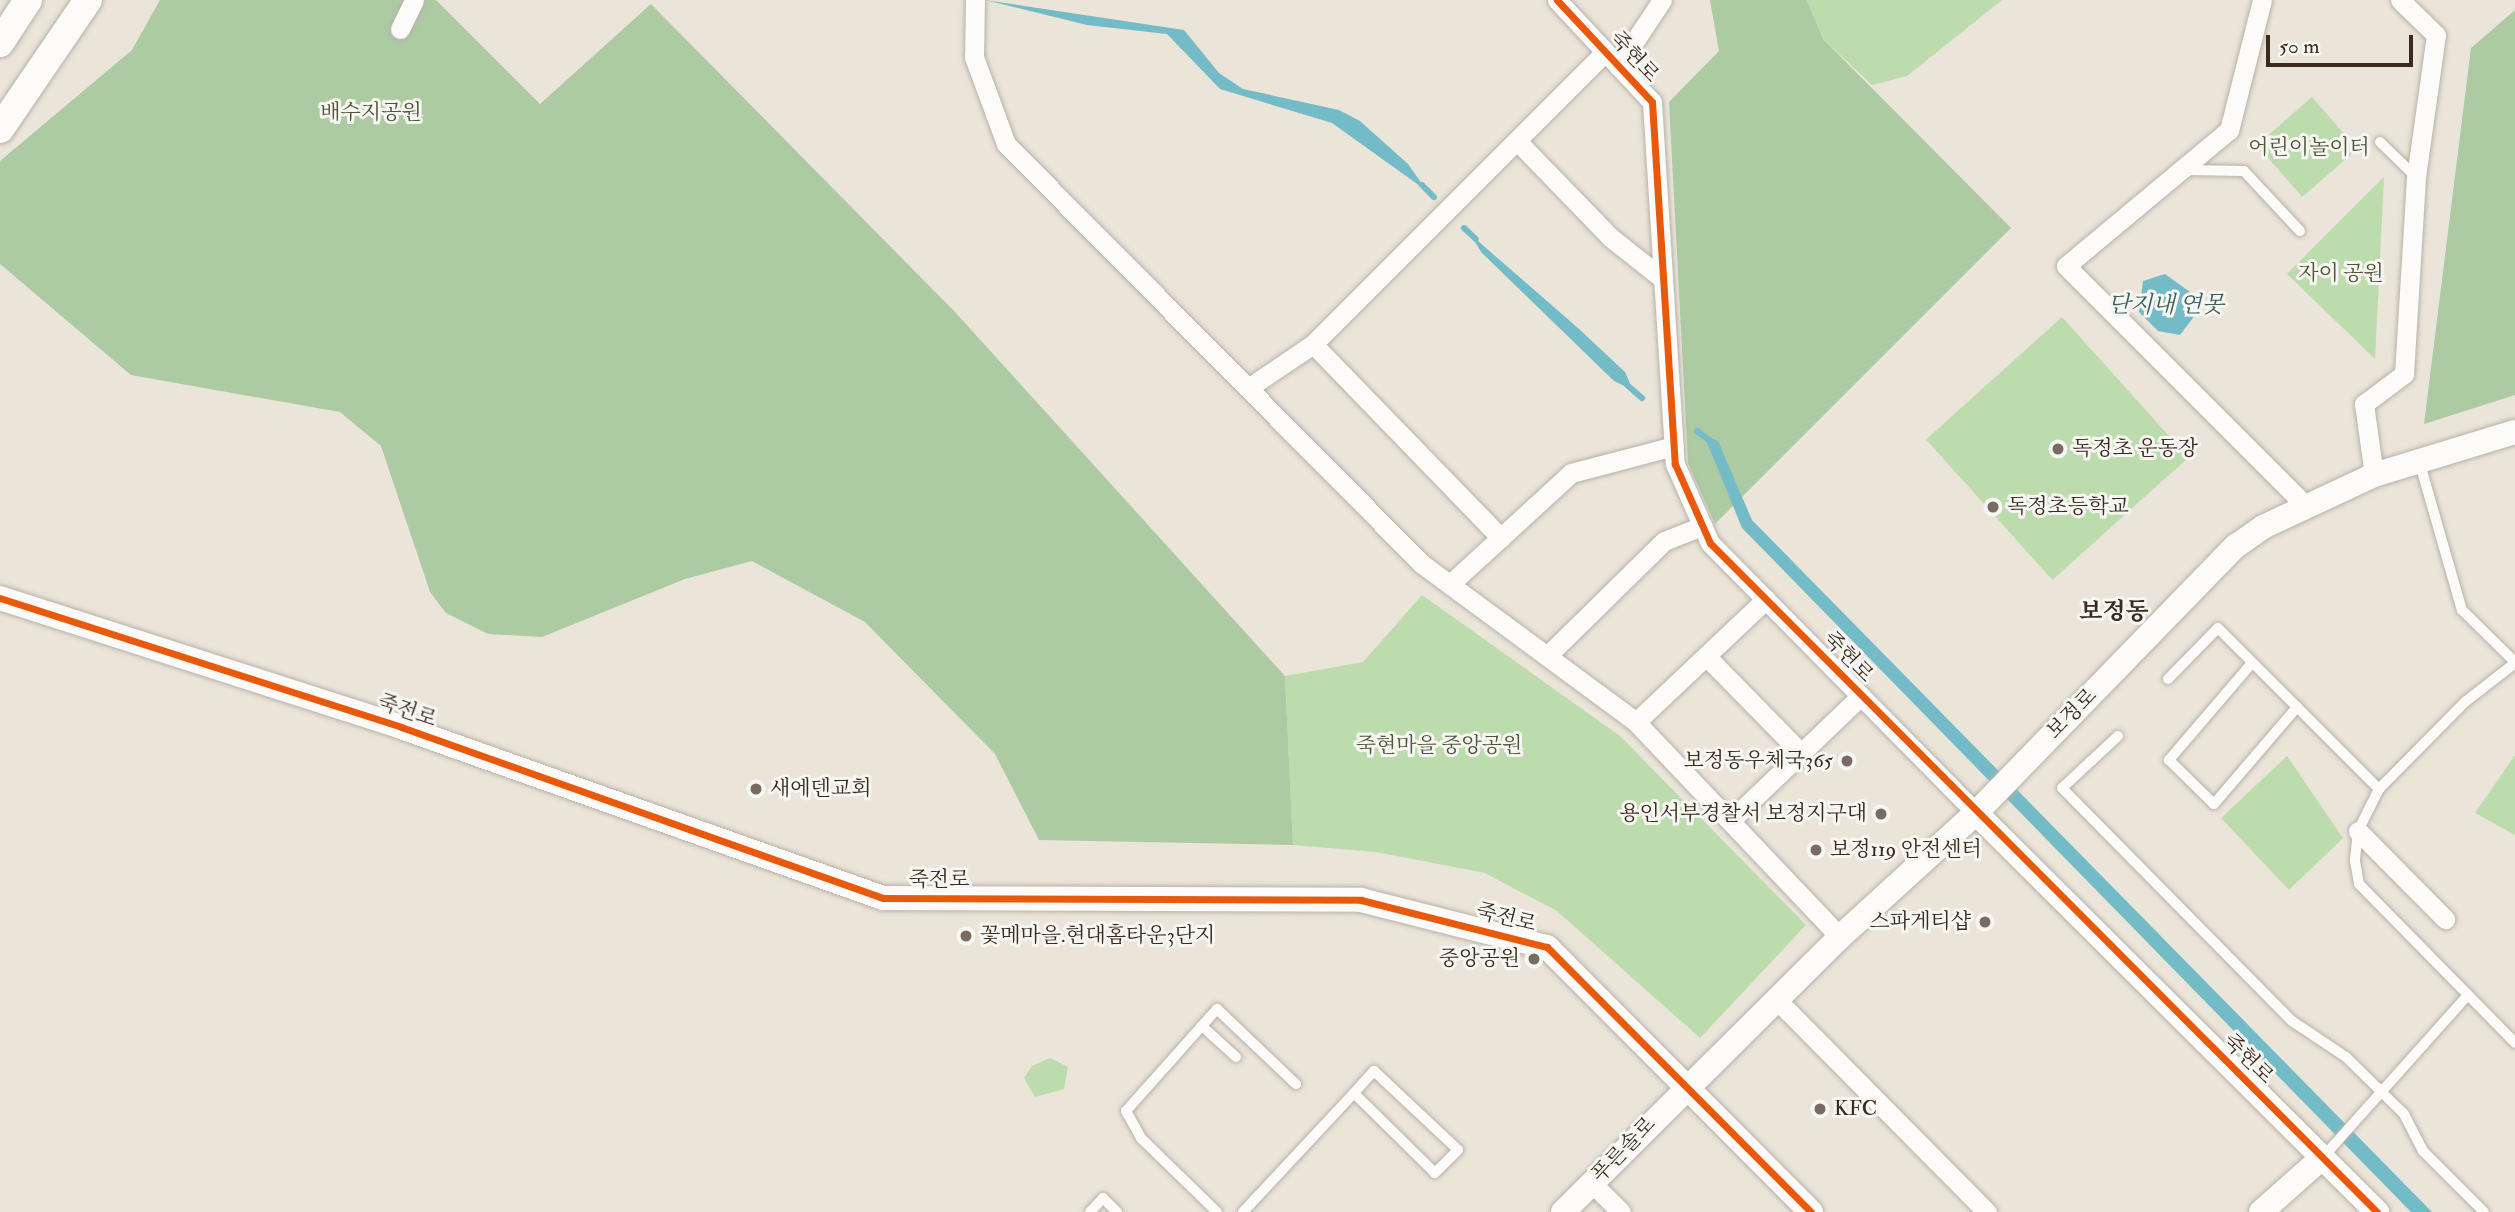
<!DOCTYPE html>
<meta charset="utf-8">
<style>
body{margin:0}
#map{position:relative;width:2515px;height:1212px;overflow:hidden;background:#ebe4d9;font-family:"IM FELL Double Pica","Noto Serif KR",serif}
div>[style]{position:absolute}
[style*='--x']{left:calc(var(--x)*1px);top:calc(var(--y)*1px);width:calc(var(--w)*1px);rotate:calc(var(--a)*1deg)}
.green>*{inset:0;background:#bcdcae;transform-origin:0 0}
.forest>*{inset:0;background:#accba3}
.water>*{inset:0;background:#73bcc7}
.stream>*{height:6px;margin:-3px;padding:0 3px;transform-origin:3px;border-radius:3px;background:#73bcc7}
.roads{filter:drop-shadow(0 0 2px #b7b1a9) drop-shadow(0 0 2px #b7b1a9)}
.service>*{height:10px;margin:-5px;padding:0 5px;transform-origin:5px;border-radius:5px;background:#fcfbf9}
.minor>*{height:19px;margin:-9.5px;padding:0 9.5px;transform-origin:9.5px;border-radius:9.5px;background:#fcfbf9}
.tertiary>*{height:24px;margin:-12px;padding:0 12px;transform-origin:12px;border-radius:12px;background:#fcfbf9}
.secondary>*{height:28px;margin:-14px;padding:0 14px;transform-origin:14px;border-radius:14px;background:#fcfbf9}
.cycleway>*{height:7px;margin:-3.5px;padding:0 3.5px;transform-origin:3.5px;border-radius:3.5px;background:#e8590c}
.dots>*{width:19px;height:19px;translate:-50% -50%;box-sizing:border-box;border:4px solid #f6f6f2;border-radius:50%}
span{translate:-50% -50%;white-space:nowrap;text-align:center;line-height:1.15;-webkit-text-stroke:6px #f6f6f2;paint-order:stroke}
.street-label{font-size:21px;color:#3b2a1e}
.park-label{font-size:21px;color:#525539}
.poi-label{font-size:21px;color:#3b2a1e}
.left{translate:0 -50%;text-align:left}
.right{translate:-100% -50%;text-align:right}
.water-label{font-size:23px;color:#3d5e5e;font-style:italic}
.quarter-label{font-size:24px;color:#3b2a1e;font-weight:700}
.scale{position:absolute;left:2266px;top:35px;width:147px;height:32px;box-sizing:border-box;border:4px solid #3b2a1e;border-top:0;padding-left:9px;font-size:21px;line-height:24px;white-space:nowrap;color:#3b2a1e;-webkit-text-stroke:5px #f6f6f2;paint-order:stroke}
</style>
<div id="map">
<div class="green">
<i style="clip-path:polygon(1807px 0,2002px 0,1907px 76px,1872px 85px,1823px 39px)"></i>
<i style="left:2312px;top:97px;width:69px;height:73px;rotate:49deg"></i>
<i style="clip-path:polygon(2384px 177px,2375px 359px,2287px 274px)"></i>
<i style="left:2062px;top:317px;width:189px;height:183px;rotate:48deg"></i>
<i style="clip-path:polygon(1422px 595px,1620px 736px,1806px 925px,1700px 1038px,1557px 911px,1485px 873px,1376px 852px,1293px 845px,1285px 676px,1363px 662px)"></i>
<i style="clip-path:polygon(2515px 755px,2515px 835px,2475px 813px)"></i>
<i style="clip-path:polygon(2287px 756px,2343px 838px,2289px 890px,2221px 818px)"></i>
<i style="clip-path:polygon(1050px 1058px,1068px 1067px,1064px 1089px,1035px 1097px,1024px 1078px,1032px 1066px)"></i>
</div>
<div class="forest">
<i style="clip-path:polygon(160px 0,436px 0,540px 104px,651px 4px,955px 312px,1285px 676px,1293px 845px,1039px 840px,995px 754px,865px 622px,752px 561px,685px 579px,542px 637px,488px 634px,446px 613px,430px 592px,381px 446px,340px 412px,131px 375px,0 264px,0 161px,132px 50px)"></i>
<i style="clip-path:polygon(1710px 0,1807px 0,1823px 39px,2011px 228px,1715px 524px,1688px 463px,1669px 102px,1719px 51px)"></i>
<i style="clip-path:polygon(2515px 10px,2515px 395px,2424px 424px,2471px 48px)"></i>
</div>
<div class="water">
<i style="clip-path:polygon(985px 0,1184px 30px,1219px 73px,1243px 89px,1339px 110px,1360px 121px,1408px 164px,1427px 191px,1332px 123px,1220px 89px,1167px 34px,1087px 25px)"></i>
<i style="clip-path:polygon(1471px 235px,1578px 328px,1625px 372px,1633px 390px,1614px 381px,1481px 252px)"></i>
<i style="clip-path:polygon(2165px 274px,2190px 292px,2193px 318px,2180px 335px,2158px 331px,2139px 312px,2143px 281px)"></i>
<i style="clip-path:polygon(1704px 435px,1718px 441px,1752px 520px,2432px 1212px,2411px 1212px,1742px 528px)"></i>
</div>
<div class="stream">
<i style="--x:1422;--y:185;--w:17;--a:45"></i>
<i style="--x:1464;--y:228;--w:16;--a:43"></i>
<i style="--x:1627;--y:385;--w:20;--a:41"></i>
<i style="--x:1697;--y:431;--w:15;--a:37"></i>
</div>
<div class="roads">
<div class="service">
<i style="--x:2380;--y:142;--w:50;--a:44.2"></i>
<i style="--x:2188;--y:170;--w:56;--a:1"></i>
<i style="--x:2244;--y:171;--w:82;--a:47"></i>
<i style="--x:2420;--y:464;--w:152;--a:74"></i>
<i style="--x:2462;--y:610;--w:74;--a:44.5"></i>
<i style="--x:2252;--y:663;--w:128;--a:130.6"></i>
<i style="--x:2169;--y:760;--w:63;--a:44.4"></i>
<i style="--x:2214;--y:804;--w:128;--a:-49.4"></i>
<i style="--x:2515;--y:663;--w:63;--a:142"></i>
<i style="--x:2465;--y:702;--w:122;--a:134.7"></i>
<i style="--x:2379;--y:789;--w:47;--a:116.6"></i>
<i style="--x:2358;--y:831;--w:30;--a:96"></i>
<i style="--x:2355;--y:861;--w:23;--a:80"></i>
<i style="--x:2359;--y:884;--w:223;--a:45.5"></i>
<i style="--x:2168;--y:679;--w:71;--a:-45.6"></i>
<i style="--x:2218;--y:628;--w:228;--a:45"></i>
<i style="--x:2118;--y:736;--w:76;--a:137.1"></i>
<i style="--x:2062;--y:788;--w:327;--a:45.4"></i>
<i style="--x:2292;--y:1021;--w:65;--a:33.7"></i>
<i style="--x:2346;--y:1057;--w:81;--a:44.5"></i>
<i style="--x:2404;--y:1114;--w:42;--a:62.8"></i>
<i style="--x:2423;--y:1151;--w:86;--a:45"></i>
<i style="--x:1202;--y:1026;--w:46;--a:42.4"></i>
<i style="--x:2324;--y:1156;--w:216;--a:-48.2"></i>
<i style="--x:1090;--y:1212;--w:19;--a:-47"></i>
<i style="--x:1103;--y:1198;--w:20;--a:45"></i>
<i style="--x:1217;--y:1212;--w:106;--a:-135.8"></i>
<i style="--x:1141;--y:1138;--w:31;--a:-119"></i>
<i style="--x:1126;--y:1111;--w:137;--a:-48.3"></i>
<i style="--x:1217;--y:1009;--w:109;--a:43.5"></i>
<i style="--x:1243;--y:1212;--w:163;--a:-47"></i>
<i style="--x:1354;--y:1093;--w:30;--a:-48"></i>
<i style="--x:1374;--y:1071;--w:115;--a:43.2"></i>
<i style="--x:1458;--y:1150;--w:33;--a:135"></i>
<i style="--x:1435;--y:1173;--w:114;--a:-135.4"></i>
</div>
<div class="minor">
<i style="--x:975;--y:0;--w:57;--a:91"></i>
<i style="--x:974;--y:57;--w:93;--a:69.8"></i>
<i style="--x:1006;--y:144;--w:591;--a:45.27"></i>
<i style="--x:1422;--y:564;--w:266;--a:36.4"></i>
<i style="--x:1636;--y:722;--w:296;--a:46.5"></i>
<i style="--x:1557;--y:0;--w:139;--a:47"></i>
<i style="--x:1652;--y:102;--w:363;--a:86.4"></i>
<i style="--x:1675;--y:464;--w:86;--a:66.1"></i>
<i style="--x:1710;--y:543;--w:379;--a:45.4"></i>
<i style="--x:2262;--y:0;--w:134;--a:104.2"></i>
<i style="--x:2229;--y:130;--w:212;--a:140.2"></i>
<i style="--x:2066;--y:266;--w:338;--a:45"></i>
<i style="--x:400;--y:29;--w:32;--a:-64"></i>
<i style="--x:1618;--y:66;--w:79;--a:-56.3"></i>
<i style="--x:1520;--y:144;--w:129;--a:45.9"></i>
<i style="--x:1610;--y:237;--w:68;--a:38.4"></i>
<i style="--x:1313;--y:344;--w:270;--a:45.9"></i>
<i style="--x:1248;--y:388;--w:78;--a:-34.1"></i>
<i style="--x:1313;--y:344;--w:413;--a:-45"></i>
<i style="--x:2374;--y:475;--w:72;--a:-98"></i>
<i style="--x:2364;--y:404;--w:50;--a:-36.9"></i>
<i style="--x:2404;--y:374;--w:197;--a:-86.5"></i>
<i style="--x:2416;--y:177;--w:143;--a:-82"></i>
<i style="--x:2436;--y:35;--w:50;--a:-135.8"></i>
<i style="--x:1450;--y:584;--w:164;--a:-42.5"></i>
<i style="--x:1571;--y:473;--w:106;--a:-14.7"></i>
<i style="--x:1547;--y:656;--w:164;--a:-44.5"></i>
<i style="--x:1664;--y:541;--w:41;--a:-21.5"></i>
<i style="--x:1706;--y:656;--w:136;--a:45.6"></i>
<i style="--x:1636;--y:722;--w:179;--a:-43.4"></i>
<i style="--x:1730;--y:821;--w:181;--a:-43.7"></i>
<i style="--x:2358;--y:831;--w:124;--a:45.3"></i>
<i style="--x:1779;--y:1002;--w:296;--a:45.3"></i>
<i style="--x:1592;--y:1183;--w:41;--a:45"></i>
</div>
<div class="tertiary">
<i style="--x:0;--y:598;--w:421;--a:17.8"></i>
<i style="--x:401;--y:727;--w:511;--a:19.53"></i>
<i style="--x:883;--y:898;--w:478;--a:0.2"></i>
<i style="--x:1361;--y:900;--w:192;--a:14.2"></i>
<i style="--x:1547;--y:947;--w:374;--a:45.1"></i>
<i style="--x:1976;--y:813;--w:566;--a:44.86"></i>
<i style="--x:1563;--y:1212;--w:390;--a:-44.8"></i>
<i style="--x:1840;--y:937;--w:184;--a:-42.4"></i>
<i style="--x:1976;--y:813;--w:373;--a:-45.8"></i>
<i style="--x:2236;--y:546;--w:33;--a:-35"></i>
<i style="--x:2263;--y:527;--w:123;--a:-25.1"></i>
<i style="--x:2374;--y:475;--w:147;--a:-17"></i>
<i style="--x:2261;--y:1212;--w:83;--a:-41.6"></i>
</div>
<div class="secondary">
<i style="--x:0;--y:43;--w:51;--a:-56.9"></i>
<i style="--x:0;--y:129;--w:156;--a:-55.7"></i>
</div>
</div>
<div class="cycleway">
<i style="--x:1557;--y:0;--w:139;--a:47"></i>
<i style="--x:1652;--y:102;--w:363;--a:86.4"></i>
<i style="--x:1675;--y:464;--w:86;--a:66.1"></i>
<i style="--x:1710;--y:543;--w:945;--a:45.09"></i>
<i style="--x:0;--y:598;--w:421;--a:17.8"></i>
<i style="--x:401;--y:727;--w:511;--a:19.53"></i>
<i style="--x:883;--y:898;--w:478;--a:0.2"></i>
<i style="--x:1361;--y:900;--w:192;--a:14.2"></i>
<i style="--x:1547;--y:947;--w:374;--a:45.1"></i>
</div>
<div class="dots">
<i style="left:2058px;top:449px;background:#796b5f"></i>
<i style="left:1993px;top:507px;background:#796b5f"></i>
<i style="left:1847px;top:761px;background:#796b5f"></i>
<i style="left:756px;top:789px;background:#796b5f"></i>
<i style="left:1881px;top:814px;background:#796b5f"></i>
<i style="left:1816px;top:850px;background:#796b5f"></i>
<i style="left:1985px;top:922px;background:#796b5f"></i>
<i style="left:966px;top:936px;background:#796b5f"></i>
<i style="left:1534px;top:959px;background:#796b5f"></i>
<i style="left:1820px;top:1109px;background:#796b5f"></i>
</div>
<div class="street-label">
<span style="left:1634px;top:57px;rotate:47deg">죽현로</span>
<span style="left:1848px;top:657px;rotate:46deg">죽현로</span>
<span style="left:407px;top:711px;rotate:19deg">죽전로</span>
<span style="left:2072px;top:714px;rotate:-45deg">보정로</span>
<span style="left:939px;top:880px">죽전로</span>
<span style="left:1506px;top:918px;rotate:14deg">죽전로</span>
<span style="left:2248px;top:1059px;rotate:45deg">죽현로</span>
<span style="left:1624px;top:1150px;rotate:-46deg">푸른솔로</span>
</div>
<div class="park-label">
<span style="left:371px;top:113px">배수지공원</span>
<span style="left:2309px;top:148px">어린이놀이터</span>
<span style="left:2341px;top:274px">자이 공원</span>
<span style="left:1439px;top:746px">죽현마을 중앙공원</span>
</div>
<div class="poi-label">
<span class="left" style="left:2072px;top:449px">독정초 운동장</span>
<span class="left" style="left:2007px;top:507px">독정초등학교</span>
<span class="right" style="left:1833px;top:761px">보정동우체국365</span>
<span class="left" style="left:770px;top:789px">새에덴교회</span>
<span class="right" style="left:1867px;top:814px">용인서부경찰서 보정지구대</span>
<span class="left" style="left:1830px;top:850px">보정119 안전센터</span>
<span class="right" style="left:1971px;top:922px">스파게티샵</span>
<span class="left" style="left:980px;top:936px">꽃메마을.현대홈타운3단지</span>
<span class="right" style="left:1520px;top:959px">중앙공원</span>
<span class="left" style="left:1834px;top:1109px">KFC</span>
</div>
<div class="water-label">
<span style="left:2166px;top:305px">단지내 연못</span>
</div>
<div class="quarter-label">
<span style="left:2114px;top:612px">보정동</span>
</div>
<div class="scale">50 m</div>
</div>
